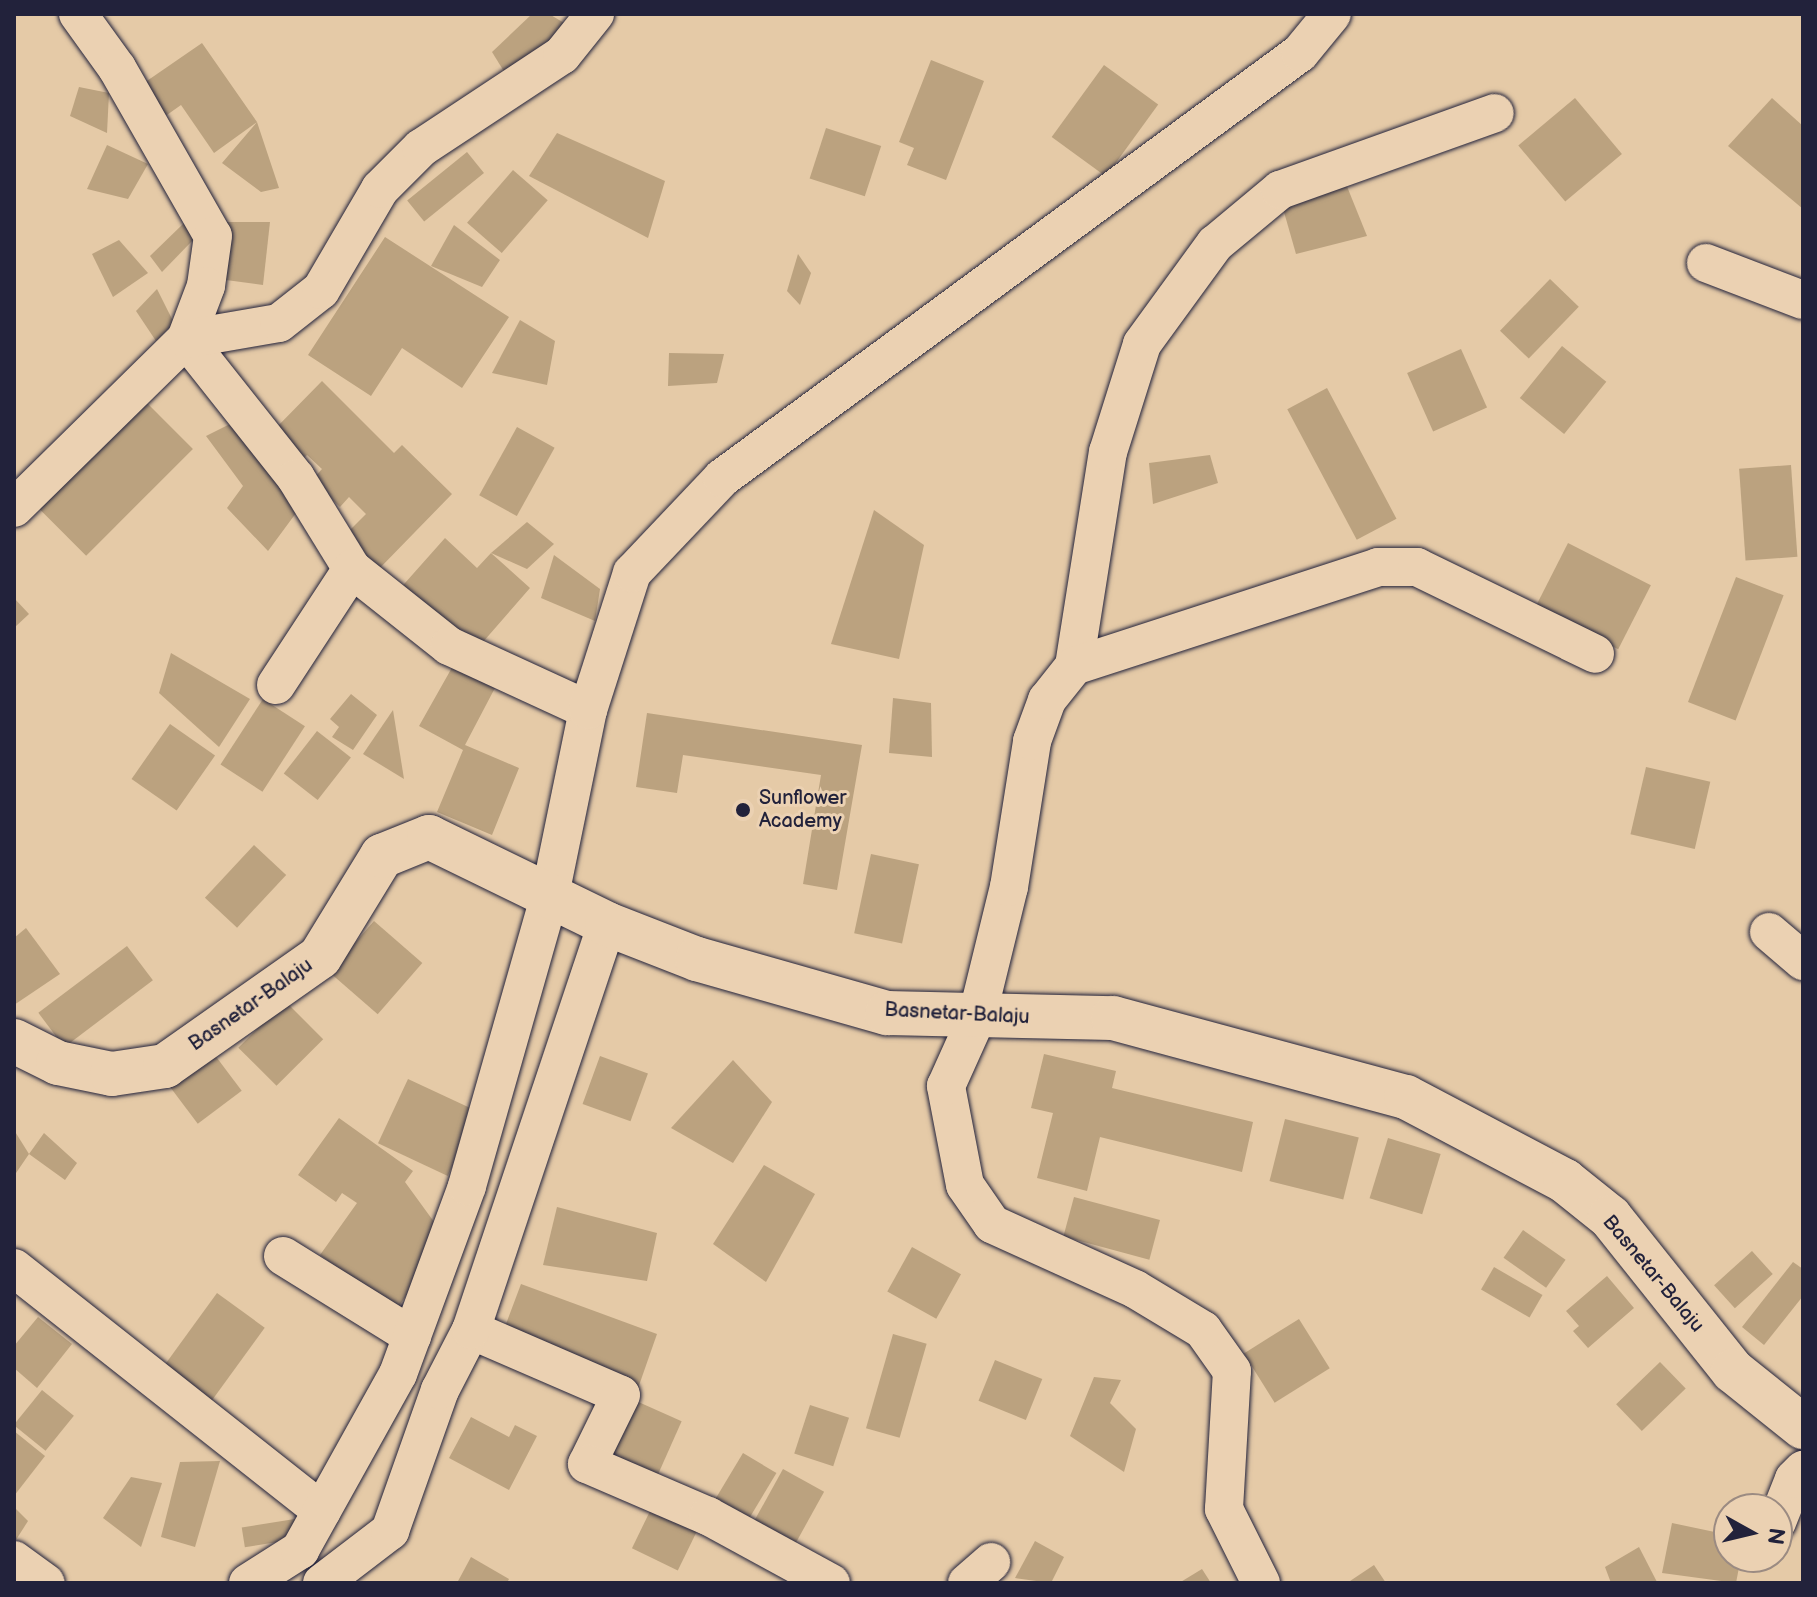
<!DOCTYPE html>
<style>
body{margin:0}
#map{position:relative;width:1817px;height:1597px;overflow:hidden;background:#e5caa7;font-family:"Balsamiq Sans",sans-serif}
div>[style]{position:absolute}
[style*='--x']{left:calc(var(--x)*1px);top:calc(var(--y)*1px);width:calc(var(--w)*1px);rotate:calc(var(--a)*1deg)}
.building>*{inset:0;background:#bba27f;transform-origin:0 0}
.roads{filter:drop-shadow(0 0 2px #22223b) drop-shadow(0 0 2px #22223b)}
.minor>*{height:38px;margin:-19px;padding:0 19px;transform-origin:19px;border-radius:19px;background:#ebd1b2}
.tertiary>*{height:44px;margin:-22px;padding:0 22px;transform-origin:22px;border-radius:22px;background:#ebd1b2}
.dots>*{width:22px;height:22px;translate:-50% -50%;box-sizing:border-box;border:4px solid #ebd1b2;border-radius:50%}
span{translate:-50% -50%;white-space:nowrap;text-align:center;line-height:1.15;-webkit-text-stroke:6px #ebd1b2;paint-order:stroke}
.poi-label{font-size:20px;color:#22223b}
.left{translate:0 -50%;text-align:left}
.street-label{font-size:20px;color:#22223b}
.frame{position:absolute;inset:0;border:16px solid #22223b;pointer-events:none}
.north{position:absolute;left:1713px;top:1493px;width:80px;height:80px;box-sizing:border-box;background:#ebd1b2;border:2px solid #9b8b82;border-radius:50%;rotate:98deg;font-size:22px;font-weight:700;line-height:32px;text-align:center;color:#22223b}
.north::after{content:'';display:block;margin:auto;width:28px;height:36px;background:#22223b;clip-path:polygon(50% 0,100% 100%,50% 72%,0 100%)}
</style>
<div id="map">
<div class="building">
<i style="clip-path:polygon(532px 14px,549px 14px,576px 30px,513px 86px,492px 52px)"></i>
<i style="clip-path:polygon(202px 43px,257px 122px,279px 188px,261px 192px,222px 163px,257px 122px,214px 153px,181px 105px,164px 117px,141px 85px)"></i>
<i style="clip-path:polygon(931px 60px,984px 81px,946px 180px,907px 165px,914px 148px,899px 142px)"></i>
<i style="left:1104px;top:65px;width:67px;height:89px;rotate:36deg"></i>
<i style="clip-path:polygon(79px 87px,109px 93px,107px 133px,70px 116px)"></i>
<i style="left:1575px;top:98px;width:73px;height:74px;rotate:50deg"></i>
<i style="clip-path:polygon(1772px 98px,1803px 126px,1803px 209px,1728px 146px)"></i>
<i style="left:826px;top:128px;width:58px;height:53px;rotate:18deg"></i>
<i style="clip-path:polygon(557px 133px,665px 181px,648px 238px,529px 176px)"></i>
<i style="clip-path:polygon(107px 145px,148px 164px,128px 199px,87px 189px)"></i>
<i style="left:467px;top:152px;width:27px;height:77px;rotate:51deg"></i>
<i style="left:513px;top:170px;width:46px;height:70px;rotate:41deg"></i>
<i style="clip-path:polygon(1346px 184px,1367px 236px,1296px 254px,1282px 205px)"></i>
<i style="clip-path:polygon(225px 222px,270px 222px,263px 285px,226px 280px)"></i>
<i style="clip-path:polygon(184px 223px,193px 240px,162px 272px,150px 256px)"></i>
<i style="clip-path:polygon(454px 225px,500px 260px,482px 287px,431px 266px)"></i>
<i style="clip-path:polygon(385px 237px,509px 317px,462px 388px,402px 348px,371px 396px,308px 355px)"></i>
<i style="clip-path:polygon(119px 240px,148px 273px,113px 297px,92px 254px)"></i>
<i style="clip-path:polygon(798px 254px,811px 273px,800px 305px,787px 291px)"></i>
<i style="left:1550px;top:279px;width:40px;height:72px;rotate:44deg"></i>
<i style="clip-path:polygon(157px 289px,174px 323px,156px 341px,136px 311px)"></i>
<i style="clip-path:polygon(520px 320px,555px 341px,547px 385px,492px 373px)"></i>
<i style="left:1562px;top:346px;width:57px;height:67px;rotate:39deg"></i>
<i style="left:1461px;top:349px;width:64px;height:59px;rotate:66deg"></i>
<i style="clip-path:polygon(669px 353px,724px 354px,717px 383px,668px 386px)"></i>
<i style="clip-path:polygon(322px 381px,394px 453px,402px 445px,452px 494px,377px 571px,343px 537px,366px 514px,349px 497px,340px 507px,312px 480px,322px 469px,307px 455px,301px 461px,272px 432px)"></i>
<i style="left:1327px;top:388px;width:148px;height:45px;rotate:62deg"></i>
<i style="left:142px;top:398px;width:72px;height:151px;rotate:45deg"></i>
<i style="clip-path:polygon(232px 423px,299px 509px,268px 551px,227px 508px,243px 486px,206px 436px)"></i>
<i style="left:517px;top:427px;width:43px;height:78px;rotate:29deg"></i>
<i style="clip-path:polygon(1210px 455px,1218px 483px,1153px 504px,1149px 463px)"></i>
<i style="left:1791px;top:465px;width:92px;height:52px;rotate:86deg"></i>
<i style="clip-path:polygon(874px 510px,924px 545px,899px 659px,831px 644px)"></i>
<i style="clip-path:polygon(527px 522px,554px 544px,527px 569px,491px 553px)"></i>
<i style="clip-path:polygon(445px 538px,477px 568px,491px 553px,530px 588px,476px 650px,397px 592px)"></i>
<i style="left:1568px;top:543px;width:93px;height:72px;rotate:27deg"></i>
<i style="clip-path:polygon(554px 555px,600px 589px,595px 621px,541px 598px)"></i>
<i style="left:1736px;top:577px;width:51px;height:134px;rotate:21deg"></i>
<i style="clip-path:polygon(14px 598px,29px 614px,14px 628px)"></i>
<i style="clip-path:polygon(171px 653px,250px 699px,219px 747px,159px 693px)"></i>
<i style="clip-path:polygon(454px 664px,496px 686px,465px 745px,519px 768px,492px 835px,437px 812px,463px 750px,419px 726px)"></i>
<i style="clip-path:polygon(351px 694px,377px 715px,353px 750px,332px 737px,339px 727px,330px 719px)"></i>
<i style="clip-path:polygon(893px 698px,931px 703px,932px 757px,889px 753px)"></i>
<i style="left:263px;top:699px;width:50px;height:78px;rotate:33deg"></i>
<i style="clip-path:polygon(393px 710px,404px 779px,363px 754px)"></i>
<i style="clip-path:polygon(647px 713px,862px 745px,837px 890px,803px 884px,821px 775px,683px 755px,677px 793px,636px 787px)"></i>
<i style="left:170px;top:724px;width:55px;height:67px;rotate:35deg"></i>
<i style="left:317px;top:731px;width:43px;height:54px;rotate:38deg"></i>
<i style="left:1646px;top:767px;width:66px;height:69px;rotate:13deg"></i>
<i style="left:254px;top:845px;width:44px;height:72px;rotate:43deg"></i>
<i style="left:871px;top:854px;width:49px;height:81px;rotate:12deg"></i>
<i style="left:374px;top:921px;width:64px;height:68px;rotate:41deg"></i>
<i style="clip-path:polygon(26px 928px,60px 974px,14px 1005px,14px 938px)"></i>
<i style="left:127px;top:946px;width:43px;height:111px;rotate:53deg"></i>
<i style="left:285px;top:1001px;width:54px;height:66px;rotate:45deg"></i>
<i style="left:211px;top:1050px;width:51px;height:55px;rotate:53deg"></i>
<i style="clip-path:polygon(1044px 1054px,1116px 1071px,1112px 1088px,1253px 1122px,1242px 1172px,1100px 1137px,1087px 1191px,1037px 1178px,1053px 1113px,1031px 1108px)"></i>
<i style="left:600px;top:1056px;width:51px;height:51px;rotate:20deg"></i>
<i style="clip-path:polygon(733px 1060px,772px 1102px,733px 1163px,671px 1128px)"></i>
<i style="left:408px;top:1079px;width:77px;height:71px;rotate:25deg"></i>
<i style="clip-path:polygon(339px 1118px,413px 1171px,405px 1182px,437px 1226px,433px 1258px,396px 1310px,320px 1255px,357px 1203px,342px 1193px,336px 1202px,298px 1175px)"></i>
<i style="left:1285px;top:1119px;width:76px;height:64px;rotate:14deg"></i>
<i style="clip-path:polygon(14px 1130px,29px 1154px,44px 1133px,77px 1163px,65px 1180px,29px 1154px,14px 1176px)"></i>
<i style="left:1388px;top:1138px;width:55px;height:63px;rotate:17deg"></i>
<i style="clip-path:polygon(764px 1165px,815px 1194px,766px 1282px,713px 1244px)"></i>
<i style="left:1074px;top:1197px;width:89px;height:41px;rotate:15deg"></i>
<i style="clip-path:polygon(557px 1207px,657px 1233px,647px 1281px,543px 1265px)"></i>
<i style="left:1523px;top:1230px;width:52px;height:34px;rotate:35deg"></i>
<i style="left:912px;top:1247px;width:56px;height:51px;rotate:29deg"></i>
<i style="left:1752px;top:1251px;width:31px;height:51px;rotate:48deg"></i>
<i style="clip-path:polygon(1793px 1262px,1803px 1269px,1803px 1296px,1764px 1345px,1742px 1327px)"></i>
<i style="left:1494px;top:1267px;width:56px;height:26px;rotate:30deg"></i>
<i style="clip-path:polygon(1607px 1276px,1634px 1308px,1588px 1348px,1573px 1331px,1579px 1326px,1566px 1311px)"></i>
<i style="clip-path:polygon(521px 1284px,657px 1334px,636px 1394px,503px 1332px)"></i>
<i style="left:217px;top:1293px;width:59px;height:98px;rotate:36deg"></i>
<i style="clip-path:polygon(38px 1317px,72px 1344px,37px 1388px,14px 1368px,14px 1346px)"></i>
<i style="left:1299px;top:1319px;width:58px;height:65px;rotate:58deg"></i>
<i style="left:893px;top:1334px;width:35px;height:98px;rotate:16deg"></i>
<i style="left:995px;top:1360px;width:51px;height:44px;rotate:22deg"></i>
<i style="left:1660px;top:1362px;width:37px;height:61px;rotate:46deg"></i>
<i style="clip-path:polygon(1094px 1377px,1121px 1380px,1110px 1403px,1136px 1429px,1124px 1472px,1070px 1436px)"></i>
<i style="left:42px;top:1390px;width:41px;height:45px;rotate:39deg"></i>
<i style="left:625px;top:1396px;width:62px;height:67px;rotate:24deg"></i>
<i style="left:810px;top:1405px;width:41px;height:51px;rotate:18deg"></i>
<i style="clip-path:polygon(471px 1417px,509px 1437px,515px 1425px,537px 1436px,509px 1490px,449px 1458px)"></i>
<i style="clip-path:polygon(14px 1431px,45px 1456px,14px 1496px)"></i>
<i style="left:743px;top:1453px;width:39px;height:58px;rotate:31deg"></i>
<i style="clip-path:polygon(220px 1461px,195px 1547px,161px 1537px,180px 1462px)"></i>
<i style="left:783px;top:1469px;width:47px;height:61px;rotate:29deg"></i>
<i style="clip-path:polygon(131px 1477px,162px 1483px,141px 1547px,103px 1518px)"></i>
<i style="left:653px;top:1505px;width:51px;height:48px;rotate:26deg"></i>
<i style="clip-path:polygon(14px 1507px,28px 1521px,14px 1543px)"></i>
<i style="left:301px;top:1518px;width:20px;height:60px;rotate:81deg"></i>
<i style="clip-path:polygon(1672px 1523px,1729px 1535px,1729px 1557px,1741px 1557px,1736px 1583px,1662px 1573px)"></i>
<i style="clip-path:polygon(1035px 1541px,1064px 1557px,1051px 1583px,1015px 1578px)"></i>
<i style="clip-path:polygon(1639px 1547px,1657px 1582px,1611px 1583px,1605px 1567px)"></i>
<i style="clip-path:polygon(471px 1557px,509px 1579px,507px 1583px,457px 1583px)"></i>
<i style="clip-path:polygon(1374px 1565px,1386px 1583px,1347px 1583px)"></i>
<i style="clip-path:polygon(1202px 1569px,1211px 1583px,1179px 1583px)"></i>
</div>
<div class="roads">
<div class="minor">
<i style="--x:78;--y:14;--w:67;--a:54.2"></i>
<i style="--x:117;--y:68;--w:193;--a:60.3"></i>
<i style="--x:213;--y:236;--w:50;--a:98"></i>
<i style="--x:206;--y:286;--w:57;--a:110.7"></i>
<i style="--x:186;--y:339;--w:177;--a:51.6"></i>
<i style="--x:296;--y:478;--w:107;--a:58.4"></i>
<i style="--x:352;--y:569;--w:124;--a:38.4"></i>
<i style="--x:449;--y:646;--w:153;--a:24.7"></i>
<i style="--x:1706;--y:263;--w:104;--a:20.9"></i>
<i style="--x:14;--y:508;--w:241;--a:-44.5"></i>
<i style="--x:186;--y:339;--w:94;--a:-9.8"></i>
<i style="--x:279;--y:323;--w:53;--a:-38.2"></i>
<i style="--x:321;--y:290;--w:117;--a:-59.7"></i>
<i style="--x:380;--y:189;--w:58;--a:-45"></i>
<i style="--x:421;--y:148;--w:169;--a:-33.4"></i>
<i style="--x:562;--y:55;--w:53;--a:-51.2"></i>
<i style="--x:1074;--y:666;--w:217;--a:-81"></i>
<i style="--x:1108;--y:452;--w:113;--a:-72.5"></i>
<i style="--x:1142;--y:344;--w:124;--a:-53.9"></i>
<i style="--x:1215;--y:244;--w:85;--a:-39.7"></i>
<i style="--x:1280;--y:190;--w:228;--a:-19.7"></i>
<i style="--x:276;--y:685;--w:139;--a:-56.8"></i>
<i style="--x:1769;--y:932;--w:45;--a:40.5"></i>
<i style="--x:283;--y:1256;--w:152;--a:31.8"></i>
<i style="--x:14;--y:1268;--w:392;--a:38.3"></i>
<i style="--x:471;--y:1330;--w:163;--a:23.4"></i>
<i style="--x:621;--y:1395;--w:77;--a:116.2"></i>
<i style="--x:587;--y:1464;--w:132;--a:23.3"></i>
<i style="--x:708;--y:1516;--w:140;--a:28.6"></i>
<i style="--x:1777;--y:1522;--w:46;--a:-68.4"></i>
<i style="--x:1794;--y:1479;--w:13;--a:-45"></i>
<i style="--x:14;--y:1560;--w:39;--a:36"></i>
<i style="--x:248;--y:1583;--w:62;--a:-32.4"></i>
<i style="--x:300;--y:1550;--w:201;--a:-60.9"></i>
<i style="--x:398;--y:1374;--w:200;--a:-69.8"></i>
<i style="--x:467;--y:1186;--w:303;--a:-74.1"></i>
<i style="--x:550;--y:895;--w:189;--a:-78.4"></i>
<i style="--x:588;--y:710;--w:144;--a:-72.2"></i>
<i style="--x:632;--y:573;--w:131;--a:-46.5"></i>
<i style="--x:722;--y:478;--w:717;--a:-36.33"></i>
<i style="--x:1300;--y:53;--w:50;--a:-50.6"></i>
<i style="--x:322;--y:1583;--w:86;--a:-37.4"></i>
<i style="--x:390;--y:1531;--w:150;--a:-70.5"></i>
<i style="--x:440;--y:1390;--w:68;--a:-62.7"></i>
<i style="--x:471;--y:1330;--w:428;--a:-71.5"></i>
<i style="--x:967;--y:1583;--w:32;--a:-41"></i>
<i style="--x:1261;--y:1583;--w:83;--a:-116.6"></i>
<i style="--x:1224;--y:1509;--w:138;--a:-86.7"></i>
<i style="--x:1232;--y:1371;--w:50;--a:-125.3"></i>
<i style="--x:1203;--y:1330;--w:79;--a:-148.9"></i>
<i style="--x:1135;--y:1289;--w:157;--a:-155.6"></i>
<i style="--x:992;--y:1224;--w:47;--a:-124.7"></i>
<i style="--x:965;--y:1185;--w:101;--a:-100.9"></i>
<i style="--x:946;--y:1086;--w:76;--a:-65.8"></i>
<i style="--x:977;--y:1017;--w:134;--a:-76.2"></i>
<i style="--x:1009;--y:887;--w:148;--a:-81"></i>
<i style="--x:1032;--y:741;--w:44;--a:-69.9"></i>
<i style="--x:1047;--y:700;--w:43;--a:-51.5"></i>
<i style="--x:1074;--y:666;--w:320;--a:-18"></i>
<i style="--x:1378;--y:567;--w:39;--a:0"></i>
<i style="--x:1417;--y:567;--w:198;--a:26"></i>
</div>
<div class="tertiary">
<i style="--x:14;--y:1041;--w:49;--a:26.6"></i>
<i style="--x:58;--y:1063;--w:55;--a:11.5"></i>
<i style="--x:112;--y:1074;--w:54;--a:-8.6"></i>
<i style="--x:165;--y:1066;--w:189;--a:-35.1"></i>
<i style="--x:320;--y:957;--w:119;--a:-58.5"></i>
<i style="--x:382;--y:856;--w:51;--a:-22"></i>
<i style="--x:429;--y:837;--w:198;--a:26"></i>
<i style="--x:607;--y:924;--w:97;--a:21.3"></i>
<i style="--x:697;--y:959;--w:198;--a:15.9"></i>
<i style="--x:887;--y:1013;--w:226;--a:1.3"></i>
<i style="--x:1113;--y:1018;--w:303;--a:15.1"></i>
<i style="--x:1406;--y:1097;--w:180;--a:27.8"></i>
<i style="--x:1565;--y:1181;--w:58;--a:38.7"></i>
<i style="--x:1610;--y:1217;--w:197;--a:51.4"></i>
<i style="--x:1733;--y:1371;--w:90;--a:38.7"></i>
</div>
</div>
<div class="dots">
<i style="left:743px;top:810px;background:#22223b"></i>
</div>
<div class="poi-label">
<span class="left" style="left:759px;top:810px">Sunflower<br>Academy</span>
</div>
<div class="street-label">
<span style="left:251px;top:1005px;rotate:-35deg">Basnetar-Balaju</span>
<span style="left:957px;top:1014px;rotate:3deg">Basnetar-Balaju</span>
<span style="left:1653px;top:1274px;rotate:50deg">Basnetar-Balaju</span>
</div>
<div class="frame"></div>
<div class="north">N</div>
</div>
